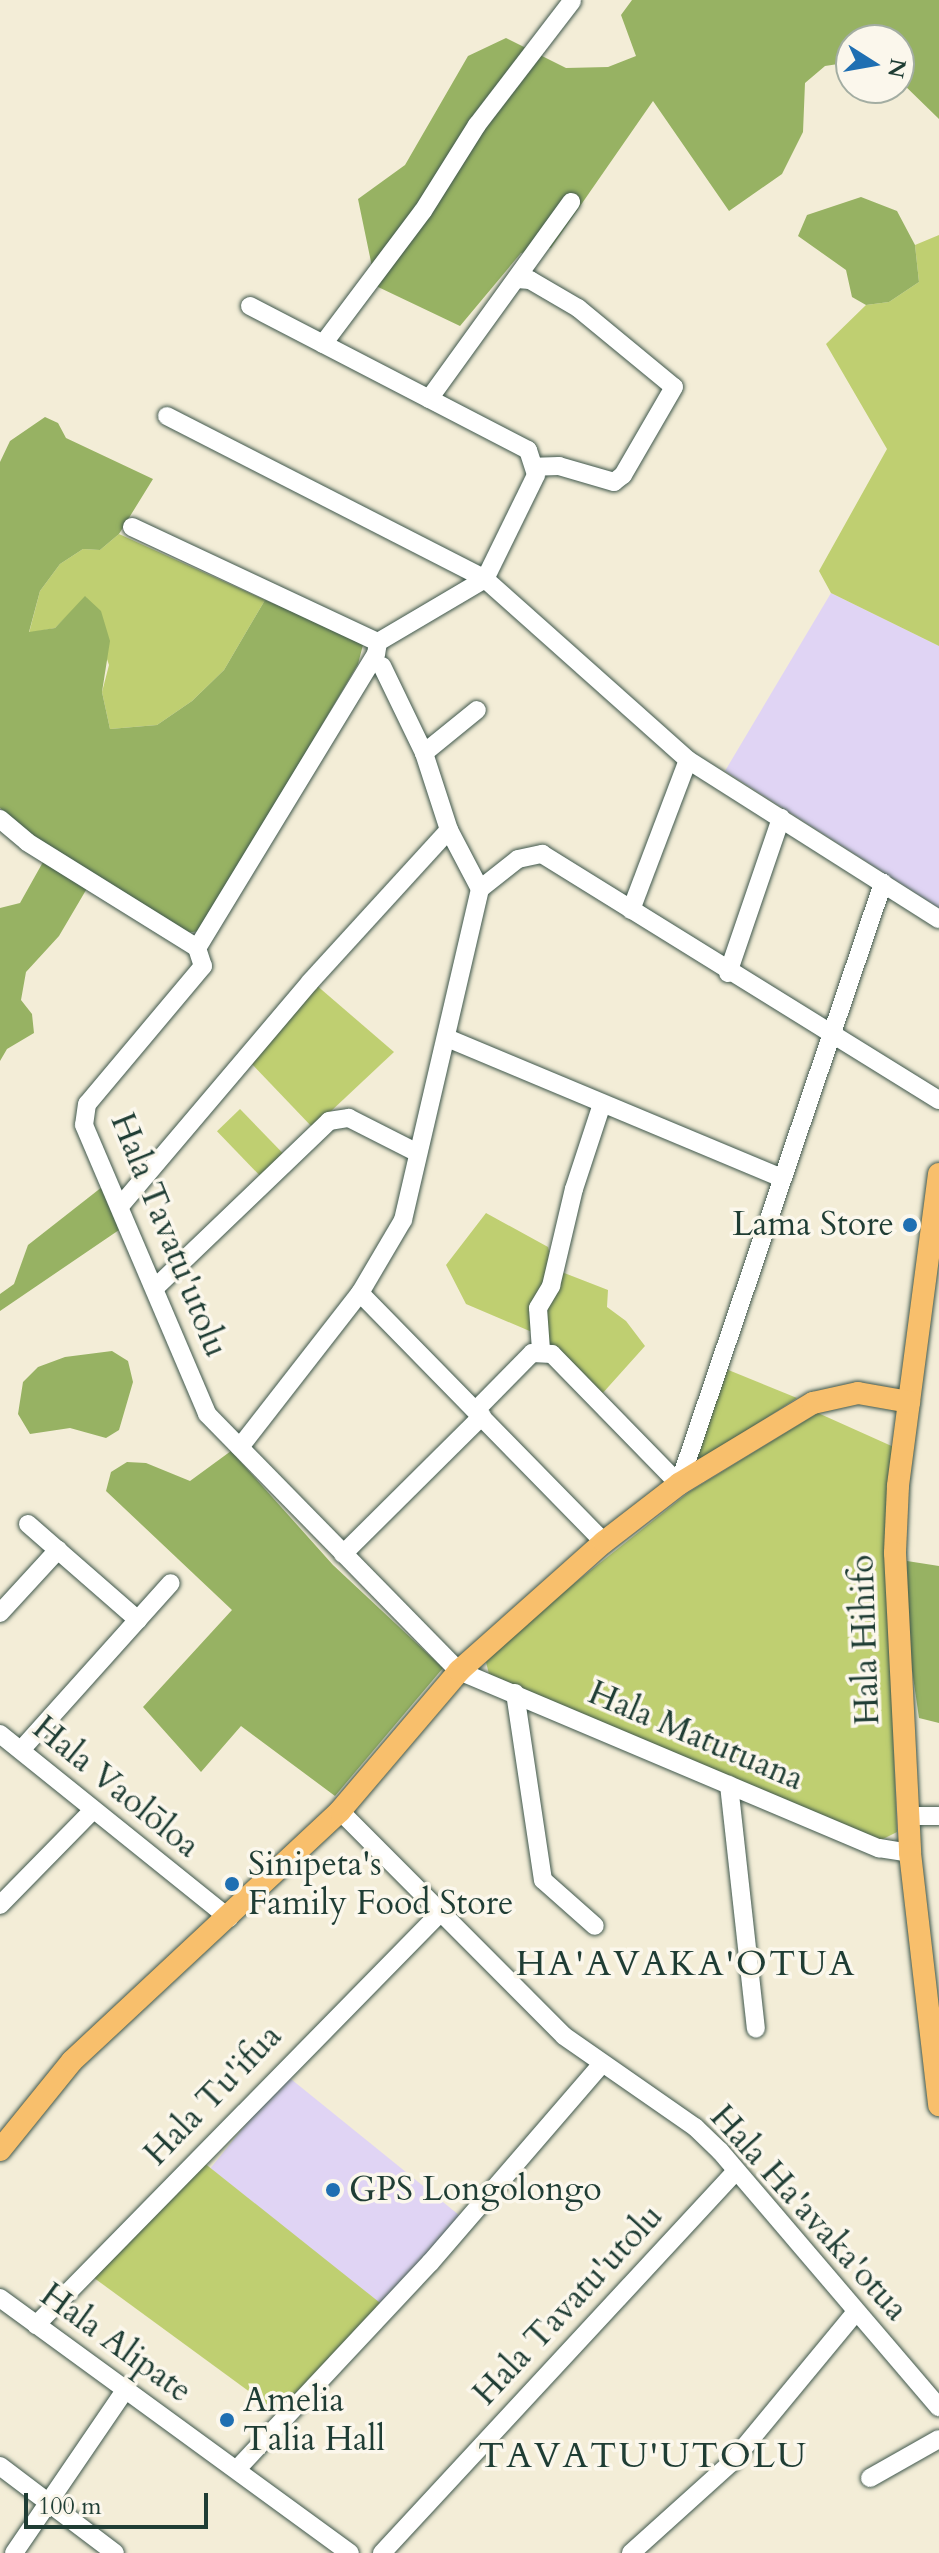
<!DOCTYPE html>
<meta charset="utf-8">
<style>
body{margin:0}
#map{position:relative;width:939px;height:2553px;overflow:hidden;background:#f3edd7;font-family:Cardo,serif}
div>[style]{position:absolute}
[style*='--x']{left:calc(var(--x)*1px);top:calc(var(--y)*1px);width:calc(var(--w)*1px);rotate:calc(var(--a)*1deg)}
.built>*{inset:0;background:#e0d4f4;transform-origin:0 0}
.green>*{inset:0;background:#bfcf71;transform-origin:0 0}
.forest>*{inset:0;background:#97b263}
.roads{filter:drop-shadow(0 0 2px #3f574c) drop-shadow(0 0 2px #3f574c)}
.minor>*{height:18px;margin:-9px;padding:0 9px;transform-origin:9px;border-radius:9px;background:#fff}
.major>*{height:22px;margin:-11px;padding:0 11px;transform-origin:11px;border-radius:11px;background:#f8bf6c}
.dots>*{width:22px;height:22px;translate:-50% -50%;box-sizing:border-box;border:4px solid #fbf7ec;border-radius:50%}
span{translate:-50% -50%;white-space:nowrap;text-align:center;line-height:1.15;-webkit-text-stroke:7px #fbf7ec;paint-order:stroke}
.poi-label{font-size:34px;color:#1f3d34}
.right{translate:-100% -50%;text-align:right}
.left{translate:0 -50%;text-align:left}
.street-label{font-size:34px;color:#1f3d34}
.neighbourhood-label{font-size:36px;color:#1f3d34;letter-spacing:2px}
.north{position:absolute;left:835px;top:24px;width:80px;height:80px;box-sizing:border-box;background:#fbf7ec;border:2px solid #a3ada2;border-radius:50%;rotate:101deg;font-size:22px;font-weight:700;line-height:32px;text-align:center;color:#1f3d34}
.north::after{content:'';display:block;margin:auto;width:28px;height:36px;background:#1f6fb2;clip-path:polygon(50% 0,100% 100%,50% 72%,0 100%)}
.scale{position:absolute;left:24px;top:2493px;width:184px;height:36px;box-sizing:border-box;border:4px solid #1f3d34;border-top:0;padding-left:10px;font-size:24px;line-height:28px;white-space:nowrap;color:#1f3d34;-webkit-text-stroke:6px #fbf7ec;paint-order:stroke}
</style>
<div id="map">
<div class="built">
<i style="clip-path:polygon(831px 593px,939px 646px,939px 908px,725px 771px)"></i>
<i style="left:286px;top:2075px;width:227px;height:120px;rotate:39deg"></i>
</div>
<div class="green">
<i style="clip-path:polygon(939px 235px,939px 646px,831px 593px,819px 571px,887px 449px,826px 344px,866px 305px,889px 302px,919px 282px,915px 245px)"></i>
<i style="clip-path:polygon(119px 534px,265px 600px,224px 670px,192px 701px,157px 725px,110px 729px,102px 692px,109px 665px,86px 597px,55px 628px,29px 633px,40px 591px,60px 564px,83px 549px,100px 550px)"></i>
<i style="clip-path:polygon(315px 984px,394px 1052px,313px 1128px,250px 1062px)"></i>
<i style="left:240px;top:1109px;width:62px;height:32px;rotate:46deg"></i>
<i style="clip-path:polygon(486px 1213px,548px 1247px,554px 1269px,608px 1290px,607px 1307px,626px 1321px,645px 1346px,601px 1395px,539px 1335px,466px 1304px,446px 1265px)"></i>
<i style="clip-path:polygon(721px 1367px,797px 1398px,695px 1464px)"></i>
<i style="clip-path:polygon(818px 1413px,896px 1448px,886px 1555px,897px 1832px,879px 1841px,489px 1674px,486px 1662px,536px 1614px,689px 1492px)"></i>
<i style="clip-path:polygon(203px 2162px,384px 2306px,280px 2414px,90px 2275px)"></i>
</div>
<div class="forest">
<i style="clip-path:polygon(632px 0,939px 0,939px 119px,899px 80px,899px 40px,851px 40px,851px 62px,825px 66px,805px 83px,803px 132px,782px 174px,729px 211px,653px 101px,551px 248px,521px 253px,460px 326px,376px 286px,358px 199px,405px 165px,468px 56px,506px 38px,566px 68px,608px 67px,636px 56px,621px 15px)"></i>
<i style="clip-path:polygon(861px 197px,897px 211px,915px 245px,919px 282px,889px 302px,866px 305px,852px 297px,846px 270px,798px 236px,807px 215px)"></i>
<i style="clip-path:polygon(45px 417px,58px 423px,66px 438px,153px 479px,119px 534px,100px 550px,83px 549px,60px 564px,40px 591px,29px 632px,55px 628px,85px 596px,101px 611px,110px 641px,102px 692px,110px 729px,157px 725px,192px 701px,224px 670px,265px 600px,364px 641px,358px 664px,200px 931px,185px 933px,30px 835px,0 808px,0 462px,10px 441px)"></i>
<i style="clip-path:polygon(43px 862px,89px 885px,59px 936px,26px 972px,21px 1000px,32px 1014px,34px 1033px,7px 1049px,0 1061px,0 908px,20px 903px)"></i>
<i style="clip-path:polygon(102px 1187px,119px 1230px,0 1311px,0 1294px,14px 1284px,28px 1245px)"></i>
<i style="clip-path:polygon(112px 1351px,128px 1361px,133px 1382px,119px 1430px,106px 1438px,70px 1428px,30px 1434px,18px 1414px,23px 1382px,38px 1367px,65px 1357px)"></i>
<i style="clip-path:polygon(231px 1451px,333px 1565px,443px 1668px,335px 1796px,241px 1726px,201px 1772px,143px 1707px,232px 1610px,106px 1491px,111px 1472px,127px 1462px,146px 1463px,190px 1481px)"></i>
<i style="clip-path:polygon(907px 1561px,939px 1566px,939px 1723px,919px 1718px,908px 1642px)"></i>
</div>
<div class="roads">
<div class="minor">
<i style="--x:517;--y:279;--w:13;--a:4"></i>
<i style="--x:530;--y:280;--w:56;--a:30.3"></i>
<i style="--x:578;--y:308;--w:124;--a:39.5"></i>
<i style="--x:674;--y:387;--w:102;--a:120.1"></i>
<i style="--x:623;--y:475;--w:11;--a:142"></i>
<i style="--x:614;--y:482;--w:57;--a:-163.8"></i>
<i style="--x:559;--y:466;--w:24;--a:178"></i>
<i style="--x:250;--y:306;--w:313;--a:27.4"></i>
<i style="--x:528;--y:450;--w:26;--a:72"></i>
<i style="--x:536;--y:475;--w:116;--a:116.1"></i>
<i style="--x:485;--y:579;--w:272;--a:41.7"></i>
<i style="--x:688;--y:760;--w:297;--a:32.4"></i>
<i style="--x:323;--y:344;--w:166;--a:-53.1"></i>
<i style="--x:423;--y:211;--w:102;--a:-57.9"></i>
<i style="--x:477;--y:125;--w:156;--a:-52.5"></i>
<i style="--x:429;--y:399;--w:243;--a:-54.2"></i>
<i style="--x:167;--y:416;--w:357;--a:27.1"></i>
<i style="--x:485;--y:579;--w:124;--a:149.5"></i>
<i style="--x:132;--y:527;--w:272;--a:25.1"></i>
<i style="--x:378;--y:642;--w:12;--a:99"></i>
<i style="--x:376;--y:654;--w:344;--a:121.3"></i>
<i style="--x:382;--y:666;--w:97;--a:64.2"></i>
<i style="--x:424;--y:753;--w:81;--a:72"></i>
<i style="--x:449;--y:830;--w:67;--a:62.3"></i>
<i style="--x:480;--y:889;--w:340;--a:103.1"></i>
<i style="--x:403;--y:1220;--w:85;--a:120.5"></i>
<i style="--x:360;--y:1293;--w:349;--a:45.6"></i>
<i style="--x:424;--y:753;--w:68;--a:-39.1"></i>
<i style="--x:0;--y:819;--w:35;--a:40"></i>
<i style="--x:27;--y:842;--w:200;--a:31.9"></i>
<i style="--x:197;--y:948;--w:19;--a:72"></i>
<i style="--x:203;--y:966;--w:180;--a:130"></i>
<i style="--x:87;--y:1104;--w:21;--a:98"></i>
<i style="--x:84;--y:1125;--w:314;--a:66.9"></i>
<i style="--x:207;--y:1414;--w:360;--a:45.6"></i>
<i style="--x:459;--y:1671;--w:456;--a:22.9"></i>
<i style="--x:879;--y:1848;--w:31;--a:9"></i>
<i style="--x:480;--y:889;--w:48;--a:-38.3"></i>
<i style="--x:518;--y:859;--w:25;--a:-12"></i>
<i style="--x:542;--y:854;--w:467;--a:31.8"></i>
<i style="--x:631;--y:910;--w:160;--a:-69.2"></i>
<i style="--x:728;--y:973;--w:164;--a:-71.1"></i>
<i style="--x:447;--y:1038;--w:362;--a:22.7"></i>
<i style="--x:121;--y:1205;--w:292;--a:-49.7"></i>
<i style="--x:310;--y:982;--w:206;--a:-47.6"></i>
<i style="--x:156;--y:1287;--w:240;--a:-43.8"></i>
<i style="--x:329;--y:1121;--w:20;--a:-9"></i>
<i style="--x:349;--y:1118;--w:77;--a:26.9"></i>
<i style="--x:541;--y:1350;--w:42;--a:-94.1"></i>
<i style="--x:538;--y:1308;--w:26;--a:-59"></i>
<i style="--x:551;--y:1286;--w:100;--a:-76.7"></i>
<i style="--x:574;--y:1189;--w:89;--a:-71.8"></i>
<i style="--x:476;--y:1410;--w:80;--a:-45.5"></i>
<i style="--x:532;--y:1353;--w:20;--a:3"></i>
<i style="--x:552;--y:1354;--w:182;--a:45.7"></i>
<i style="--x:679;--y:1484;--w:635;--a:-71.25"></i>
<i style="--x:240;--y:1447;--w:195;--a:-52.1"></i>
<i style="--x:28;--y:1524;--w:146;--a:41.1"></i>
<i style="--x:343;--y:1554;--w:196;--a:-44.8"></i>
<i style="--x:0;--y:1613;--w:86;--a:-47.4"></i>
<i style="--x:515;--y:1693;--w:189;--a:81.5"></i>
<i style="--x:543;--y:1880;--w:69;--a:41.5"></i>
<i style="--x:0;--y:1734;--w:294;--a:38.8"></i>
<i style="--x:21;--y:1750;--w:224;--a:-48.1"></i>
<i style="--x:729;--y:1785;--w:245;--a:83.7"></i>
<i style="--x:340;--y:1811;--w:317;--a:45.1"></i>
<i style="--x:564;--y:2036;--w:160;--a:34.8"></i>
<i style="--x:695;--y:2127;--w:35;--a:44"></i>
<i style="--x:720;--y:2151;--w:337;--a:49.5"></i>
<i style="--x:907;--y:1816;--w:32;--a:0"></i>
<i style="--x:0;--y:1905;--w:132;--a:-45.6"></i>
<i style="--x:0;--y:2298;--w:433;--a:36.1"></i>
<i style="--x:36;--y:2325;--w:577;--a:-45.56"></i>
<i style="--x:0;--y:2466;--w:144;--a:37.1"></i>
<i style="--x:238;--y:2468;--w:281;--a:-46.9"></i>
<i style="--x:430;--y:2263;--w:263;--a:-49.2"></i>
<i style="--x:870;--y:2478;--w:79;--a:-29.5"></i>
<i style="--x:14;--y:2553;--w:197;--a:-55.7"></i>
<i style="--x:382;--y:2553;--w:521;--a:-47.18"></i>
<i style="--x:631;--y:2553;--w:135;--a:-42"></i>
<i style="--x:731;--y:2463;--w:195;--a:-50.4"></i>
</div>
<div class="major">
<i style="--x:939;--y:1174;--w:315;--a:97.5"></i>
<i style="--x:898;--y:1486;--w:67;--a:92.6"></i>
<i style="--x:895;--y:1553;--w:300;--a:87.1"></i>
<i style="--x:910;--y:1853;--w:254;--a:83.4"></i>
<i style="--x:0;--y:2150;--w:114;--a:-51"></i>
<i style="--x:72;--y:2061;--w:367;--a:-43"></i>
<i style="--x:340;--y:1811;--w:184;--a:-49.6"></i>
<i style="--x:459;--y:1671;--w:194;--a:-41.7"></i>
<i style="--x:604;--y:1542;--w:95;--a:-37.7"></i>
<i style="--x:679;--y:1484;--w:157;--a:-31.2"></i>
<i style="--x:813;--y:1403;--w:46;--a:-12.5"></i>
<i style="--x:858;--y:1393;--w:52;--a:10"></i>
</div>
</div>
<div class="dots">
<i style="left:910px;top:1225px;background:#1f6fb2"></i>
<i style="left:232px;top:1884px;background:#1f6fb2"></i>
<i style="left:333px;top:2190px;background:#1f6fb2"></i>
<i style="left:227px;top:2420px;background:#1f6fb2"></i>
</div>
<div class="poi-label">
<span class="right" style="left:894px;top:1225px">Lama Store</span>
<span class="left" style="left:248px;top:1884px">Sinipeta's<br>Family Food Store</span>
<span class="left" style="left:349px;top:2190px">GPS Longolongo</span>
<span class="left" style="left:243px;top:2420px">Amelia<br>Talia Hall</span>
</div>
<div class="street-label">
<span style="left:169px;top:1235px;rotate:68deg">Hala Tavatu'utolu</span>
<span style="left:865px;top:1640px;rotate:-92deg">Hala Hihifo</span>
<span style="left:696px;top:1736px;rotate:23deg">Hala Matutuana</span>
<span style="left:116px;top:1787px;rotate:39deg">Hala Vaolōloa</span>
<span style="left:213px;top:2095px;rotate:-46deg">Hala Tu'ifua</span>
<span style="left:809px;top:2213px;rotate:48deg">Hala Ha'avaka'otua</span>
<span style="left:568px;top:2305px;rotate:-47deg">Hala Tavatu'utolu</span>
<span style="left:116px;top:2343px;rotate:36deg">Hala Alipate</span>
</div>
<div class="neighbourhood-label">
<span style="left:686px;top:1964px">HA'AVAKA'OTUA</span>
<span style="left:643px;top:2456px">TAVATU'UTOLU</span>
</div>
<div class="north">N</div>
<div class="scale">100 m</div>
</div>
